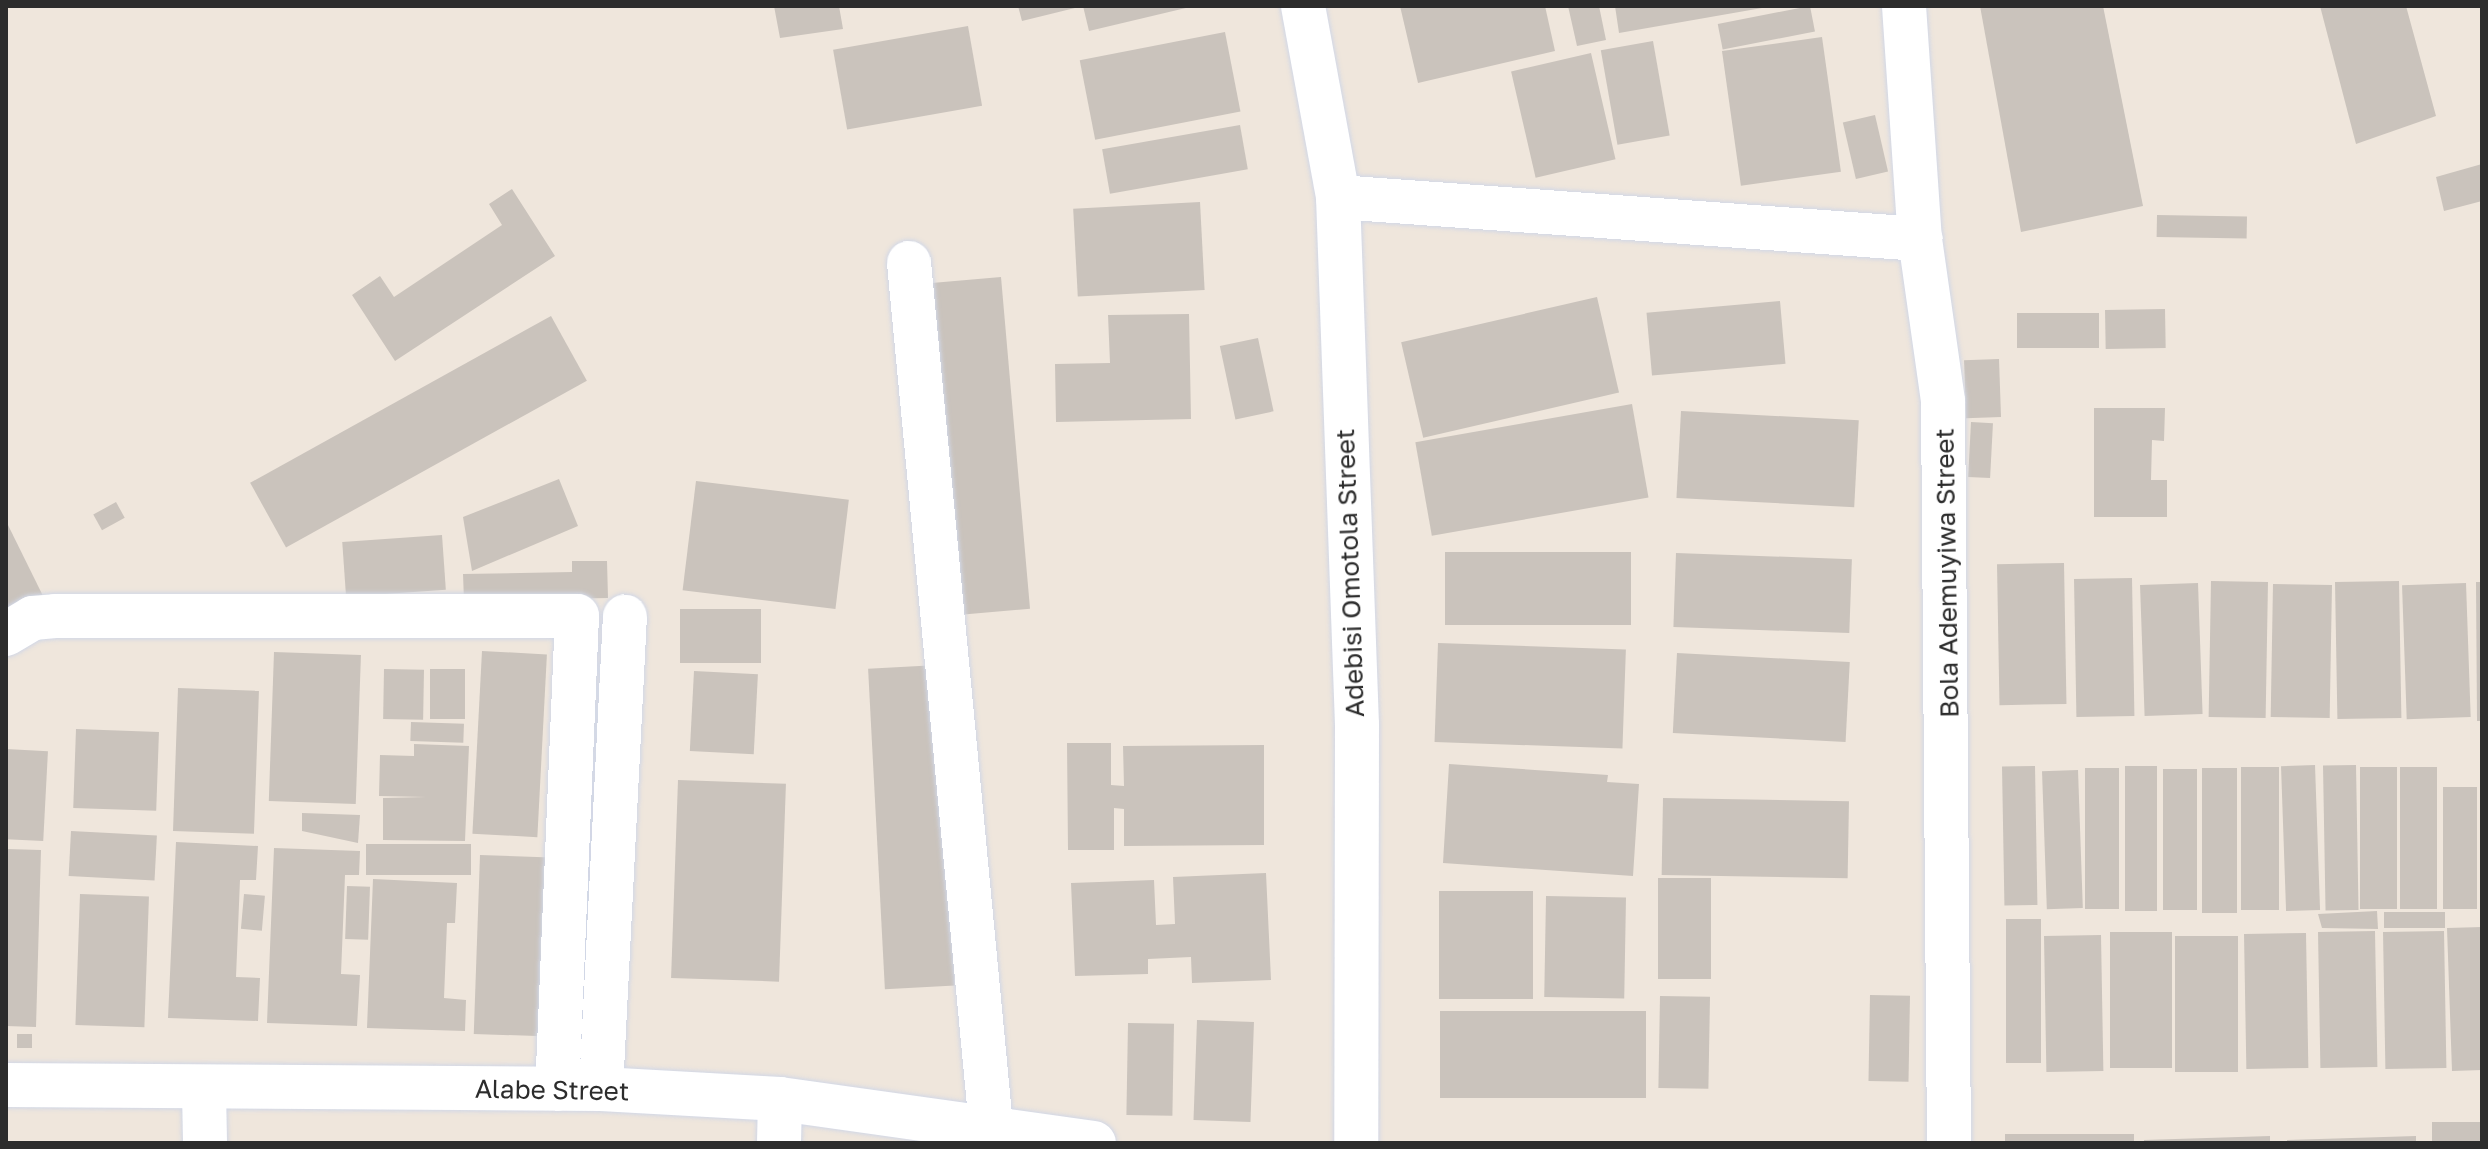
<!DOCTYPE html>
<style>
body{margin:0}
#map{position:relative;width:2488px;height:1149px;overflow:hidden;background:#efe6dc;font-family:"Golos Text",sans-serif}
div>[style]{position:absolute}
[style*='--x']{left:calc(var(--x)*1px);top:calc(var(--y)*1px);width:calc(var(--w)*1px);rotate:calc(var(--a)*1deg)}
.building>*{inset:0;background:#cac3bc;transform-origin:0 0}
.roads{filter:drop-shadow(0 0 2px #d1d7e6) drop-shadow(0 0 2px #d1d7e6)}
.minor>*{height:44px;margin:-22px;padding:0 22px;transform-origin:22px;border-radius:22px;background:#fff}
span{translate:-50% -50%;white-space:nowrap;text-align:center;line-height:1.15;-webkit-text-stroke:8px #fff;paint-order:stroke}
.street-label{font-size:26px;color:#2c2c2c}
.frame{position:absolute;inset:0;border:8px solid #2c2c2c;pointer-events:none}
</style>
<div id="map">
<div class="building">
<i style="clip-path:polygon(774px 6px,839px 6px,843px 29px,780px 38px)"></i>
<i style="clip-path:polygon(1018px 6px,1079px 6px,1079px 7px,1022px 21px)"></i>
<i style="clip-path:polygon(1083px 6px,1189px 6px,1190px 7px,1089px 31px)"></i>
<i style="clip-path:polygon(1400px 6px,1545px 6px,1555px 51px,1418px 83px)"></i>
<i style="clip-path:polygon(1568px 6px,1599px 6px,1606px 40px,1577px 46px)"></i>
<i style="clip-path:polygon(1615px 6px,1762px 6px,1762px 8px,1619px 33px)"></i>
<i style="left:1810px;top:6px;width:26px;height:94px;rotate:79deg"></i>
<i style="clip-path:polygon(1980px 6px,2103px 6px,2143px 206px,2021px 232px)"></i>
<i style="clip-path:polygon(2320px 6px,2406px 6px,2436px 116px,2356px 144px)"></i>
<i style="left:968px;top:26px;width:81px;height:137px;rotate:80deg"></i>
<i style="left:1225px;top:32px;width:81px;height:148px;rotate:79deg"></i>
<i style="left:1822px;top:37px;width:136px;height:101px;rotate:82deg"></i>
<i style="left:1653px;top:41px;width:96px;height:53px;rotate:80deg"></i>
<i style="left:1591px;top:53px;width:109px;height:82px;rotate:77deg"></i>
<i style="left:1875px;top:115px;width:58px;height:33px;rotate:77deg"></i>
<i style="left:1240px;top:125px;width:45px;height:140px;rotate:80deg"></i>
<i style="clip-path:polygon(2482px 164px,2482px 201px,2444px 211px,2436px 177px)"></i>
<i style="clip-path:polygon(512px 189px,555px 256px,395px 361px,352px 295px,380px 276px,394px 297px,502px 225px,489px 204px)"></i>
<i style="left:1200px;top:202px;width:88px;height:127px;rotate:87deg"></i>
<i style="left:2157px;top:215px;width:90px;height:22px;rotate:1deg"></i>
<i style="left:1001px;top:277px;width:333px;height:81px;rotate:85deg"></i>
<i style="left:1597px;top:297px;width:98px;height:201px;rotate:77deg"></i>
<i style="left:1780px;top:301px;width:63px;height:134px;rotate:85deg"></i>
<i style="left:2165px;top:309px;width:39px;height:60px;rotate:89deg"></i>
<i style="left:2099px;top:313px;width:35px;height:82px;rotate:90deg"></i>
<i style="clip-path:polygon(1189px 314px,1191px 419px,1056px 422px,1055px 364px,1110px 363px,1108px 315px)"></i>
<i style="left:551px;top:316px;width:74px;height:344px;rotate:61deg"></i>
<i style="left:1258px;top:338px;width:75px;height:39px;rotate:78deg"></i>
<i style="left:1999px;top:359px;width:58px;height:35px;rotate:88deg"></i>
<i style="left:1632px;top:404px;width:95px;height:220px;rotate:80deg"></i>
<i style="clip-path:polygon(2094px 408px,2165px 408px,2164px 441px,2152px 440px,2151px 480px,2167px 480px,2167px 517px,2094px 517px)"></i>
<i style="left:1681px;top:411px;width:178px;height:87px;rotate:3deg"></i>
<i style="left:1971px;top:422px;width:22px;height:55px;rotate:3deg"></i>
<i style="clip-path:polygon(559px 479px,578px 526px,472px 571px,463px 517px)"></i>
<i style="left:696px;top:481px;width:154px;height:110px;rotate:7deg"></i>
<i style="left:116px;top:502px;width:18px;height:26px;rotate:61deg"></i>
<i style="clip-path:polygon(6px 521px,44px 598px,6px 612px)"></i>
<i style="left:442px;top:535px;width:55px;height:100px;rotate:86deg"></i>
<i style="left:1631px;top:552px;width:73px;height:186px;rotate:90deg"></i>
<i style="left:1676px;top:553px;width:176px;height:74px;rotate:2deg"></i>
<i style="clip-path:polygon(572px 561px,607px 561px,608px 598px,464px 601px,463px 574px,572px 572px)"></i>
<i style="left:2064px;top:563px;width:141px;height:67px;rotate:89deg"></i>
<i style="left:2132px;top:578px;width:138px;height:58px;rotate:89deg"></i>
<i style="left:2211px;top:581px;width:57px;height:136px;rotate:1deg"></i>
<i style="left:2399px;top:581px;width:137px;height:64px;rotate:89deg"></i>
<i style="clip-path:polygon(2476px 582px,2482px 582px,2482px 721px,2477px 721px)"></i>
<i style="left:2198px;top:583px;width:131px;height:58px;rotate:88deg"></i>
<i style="left:2466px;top:583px;width:134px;height:64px;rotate:88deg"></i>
<i style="left:2273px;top:584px;width:59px;height:133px;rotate:1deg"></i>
<i style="left:680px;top:609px;width:81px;height:54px"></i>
<i style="left:1438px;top:643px;width:188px;height:99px;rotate:2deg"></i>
<i style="left:482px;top:651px;width:65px;height:183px;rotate:3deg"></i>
<i style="left:274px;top:652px;width:87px;height:149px;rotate:2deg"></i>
<i style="left:1677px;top:653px;width:173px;height:80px;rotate:3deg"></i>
<i style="left:938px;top:665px;width:321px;height:70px;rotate:87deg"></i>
<i style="left:384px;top:669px;width:40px;height:50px;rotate:1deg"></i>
<i style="left:430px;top:669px;width:35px;height:50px"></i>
<i style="left:694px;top:671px;width:64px;height:80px;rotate:3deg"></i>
<i style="left:178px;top:688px;width:81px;height:143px;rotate:2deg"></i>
<i style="left:411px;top:722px;width:53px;height:19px;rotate:2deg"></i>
<i style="left:76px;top:729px;width:83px;height:79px;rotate:2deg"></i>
<i style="clip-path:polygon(1067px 743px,1111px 743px,1111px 785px,1124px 786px,1123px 746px,1264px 745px,1264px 845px,1124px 846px,1124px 809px,1114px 808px,1114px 850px,1068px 850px)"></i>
<i style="clip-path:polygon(414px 744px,469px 746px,465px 841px,383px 840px,383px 798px,426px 797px,379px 796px,380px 755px,414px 756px)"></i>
<i style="left:6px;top:749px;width:42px;height:90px;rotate:3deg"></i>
<i style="clip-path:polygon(1449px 764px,1608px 775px,1607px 782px,1639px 784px,1633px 876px,1443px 863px)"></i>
<i style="left:2315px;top:765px;width:145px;height:34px;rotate:88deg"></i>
<i style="left:2356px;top:765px;width:145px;height:33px;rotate:89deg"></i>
<i style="left:2035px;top:766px;width:139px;height:33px;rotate:89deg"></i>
<i style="left:2125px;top:766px;width:32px;height:145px"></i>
<i style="left:2241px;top:767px;width:38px;height:143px"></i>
<i style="left:2360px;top:767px;width:37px;height:142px"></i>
<i style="left:2400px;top:767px;width:37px;height:142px"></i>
<i style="left:2085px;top:768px;width:34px;height:141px"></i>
<i style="left:2202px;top:768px;width:35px;height:145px"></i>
<i style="left:2163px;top:769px;width:34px;height:141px"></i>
<i style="left:2078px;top:770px;width:138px;height:36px;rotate:88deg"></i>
<i style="left:678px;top:780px;width:108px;height:198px;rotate:2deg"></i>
<i style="left:2477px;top:787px;width:122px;height:34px;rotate:90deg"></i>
<i style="left:1663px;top:798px;width:186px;height:77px;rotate:1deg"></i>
<i style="clip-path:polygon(302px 813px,360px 815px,358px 843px,302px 831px)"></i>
<i style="left:71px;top:831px;width:86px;height:45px;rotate:3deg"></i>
<i style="clip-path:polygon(176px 842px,258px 846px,256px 880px,240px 880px,236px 977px,260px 978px,258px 1021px,168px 1018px)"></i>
<i style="left:366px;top:844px;width:105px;height:31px"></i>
<i style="clip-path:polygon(274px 848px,360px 851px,359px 875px,345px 875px,341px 974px,360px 975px,357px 1026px,267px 1023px)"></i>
<i style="clip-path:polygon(6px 849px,41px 850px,36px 1027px,6px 1026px)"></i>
<i style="left:480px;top:855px;width:78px;height:179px;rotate:2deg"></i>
<i style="clip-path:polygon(1266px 873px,1271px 980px,1192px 983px,1191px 957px,1148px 959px,1148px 974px,1075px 976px,1071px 883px,1154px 880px,1156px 925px,1175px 924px,1173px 877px)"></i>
<i style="left:1658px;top:878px;width:53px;height:101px"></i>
<i style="clip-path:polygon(373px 879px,457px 883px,455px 923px,447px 923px,444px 998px,466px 1000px,465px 1031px,367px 1028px)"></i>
<i style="left:347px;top:886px;width:23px;height:53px;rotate:2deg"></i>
<i style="left:1439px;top:891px;width:94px;height:108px"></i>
<i style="left:80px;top:894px;width:69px;height:131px;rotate:2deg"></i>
<i style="left:244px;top:894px;width:21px;height:35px;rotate:5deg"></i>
<i style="left:1546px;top:896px;width:80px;height:101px;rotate:1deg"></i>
<i style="clip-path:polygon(2377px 911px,2378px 929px,2322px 928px,2318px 914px)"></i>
<i style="left:2445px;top:912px;width:16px;height:61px;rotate:90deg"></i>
<i style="left:2006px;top:919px;width:35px;height:144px"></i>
<i style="clip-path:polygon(2482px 927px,2482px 1070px,2452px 1071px,2447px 928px)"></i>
<i style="left:2375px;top:931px;width:136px;height:57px;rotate:89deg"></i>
<i style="left:2444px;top:931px;width:137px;height:61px;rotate:89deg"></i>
<i style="left:2172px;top:932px;width:136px;height:62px;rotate:90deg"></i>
<i style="left:2306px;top:933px;width:135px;height:62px;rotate:89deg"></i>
<i style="left:2101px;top:935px;width:136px;height:57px;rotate:89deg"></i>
<i style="left:2175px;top:936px;width:63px;height:136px"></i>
<i style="left:1870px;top:995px;width:40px;height:86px;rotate:1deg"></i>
<i style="left:1660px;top:996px;width:50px;height:92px;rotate:1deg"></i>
<i style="left:1646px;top:1011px;width:87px;height:206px;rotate:90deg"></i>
<i style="left:1197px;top:1020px;width:57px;height:100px;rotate:2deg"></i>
<i style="left:1128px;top:1023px;width:46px;height:92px;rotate:1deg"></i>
<i style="left:17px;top:1034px;width:15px;height:14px"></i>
<i style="left:2482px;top:1122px;width:21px;height:50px;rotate:90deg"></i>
<i style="left:2134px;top:1134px;width:9px;height:129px;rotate:90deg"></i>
<i style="clip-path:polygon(2270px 1136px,2270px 1143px,2144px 1143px,2144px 1140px)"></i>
<i style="clip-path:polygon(2416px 1136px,2416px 1143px,2287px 1143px,2287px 1140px)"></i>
</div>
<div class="roads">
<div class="minor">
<i style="--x:1303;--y:6;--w:194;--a:79.6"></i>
<i style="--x:1338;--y:197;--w:528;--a:87.94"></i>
<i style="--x:1357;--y:725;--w:418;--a:90.1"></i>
<i style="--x:1904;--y:6;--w:234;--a:86.1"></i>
<i style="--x:1920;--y:239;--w:164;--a:81.9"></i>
<i style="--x:1943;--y:401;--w:742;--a:89.54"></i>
<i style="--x:1338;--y:197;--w:584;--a:4.13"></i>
<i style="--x:909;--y:263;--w:866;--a:84.57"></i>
<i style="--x:6;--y:634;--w:31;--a:-31"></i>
<i style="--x:33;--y:618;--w:22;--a:-5"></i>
<i style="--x:55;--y:616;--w:522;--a:0"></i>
<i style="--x:577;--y:616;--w:473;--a:92.4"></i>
<i style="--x:6;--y:1085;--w:595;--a:0.39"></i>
<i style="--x:601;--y:1089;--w:179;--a:3.2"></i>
<i style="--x:780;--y:1099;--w:317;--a:8"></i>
<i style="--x:601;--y:1089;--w:473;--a:-87.1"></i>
<i style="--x:204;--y:1090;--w:53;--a:88.9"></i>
<i style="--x:779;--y:1143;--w:44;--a:-88.7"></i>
</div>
</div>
<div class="street-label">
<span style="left:1350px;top:573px;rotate:-92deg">Adebisi Omotola Street</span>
<span style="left:1947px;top:573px;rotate:-91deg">Bola Ademuyiwa Street</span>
<span style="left:552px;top:1090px;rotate:1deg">Alabe Street</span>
</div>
<div class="frame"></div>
</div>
